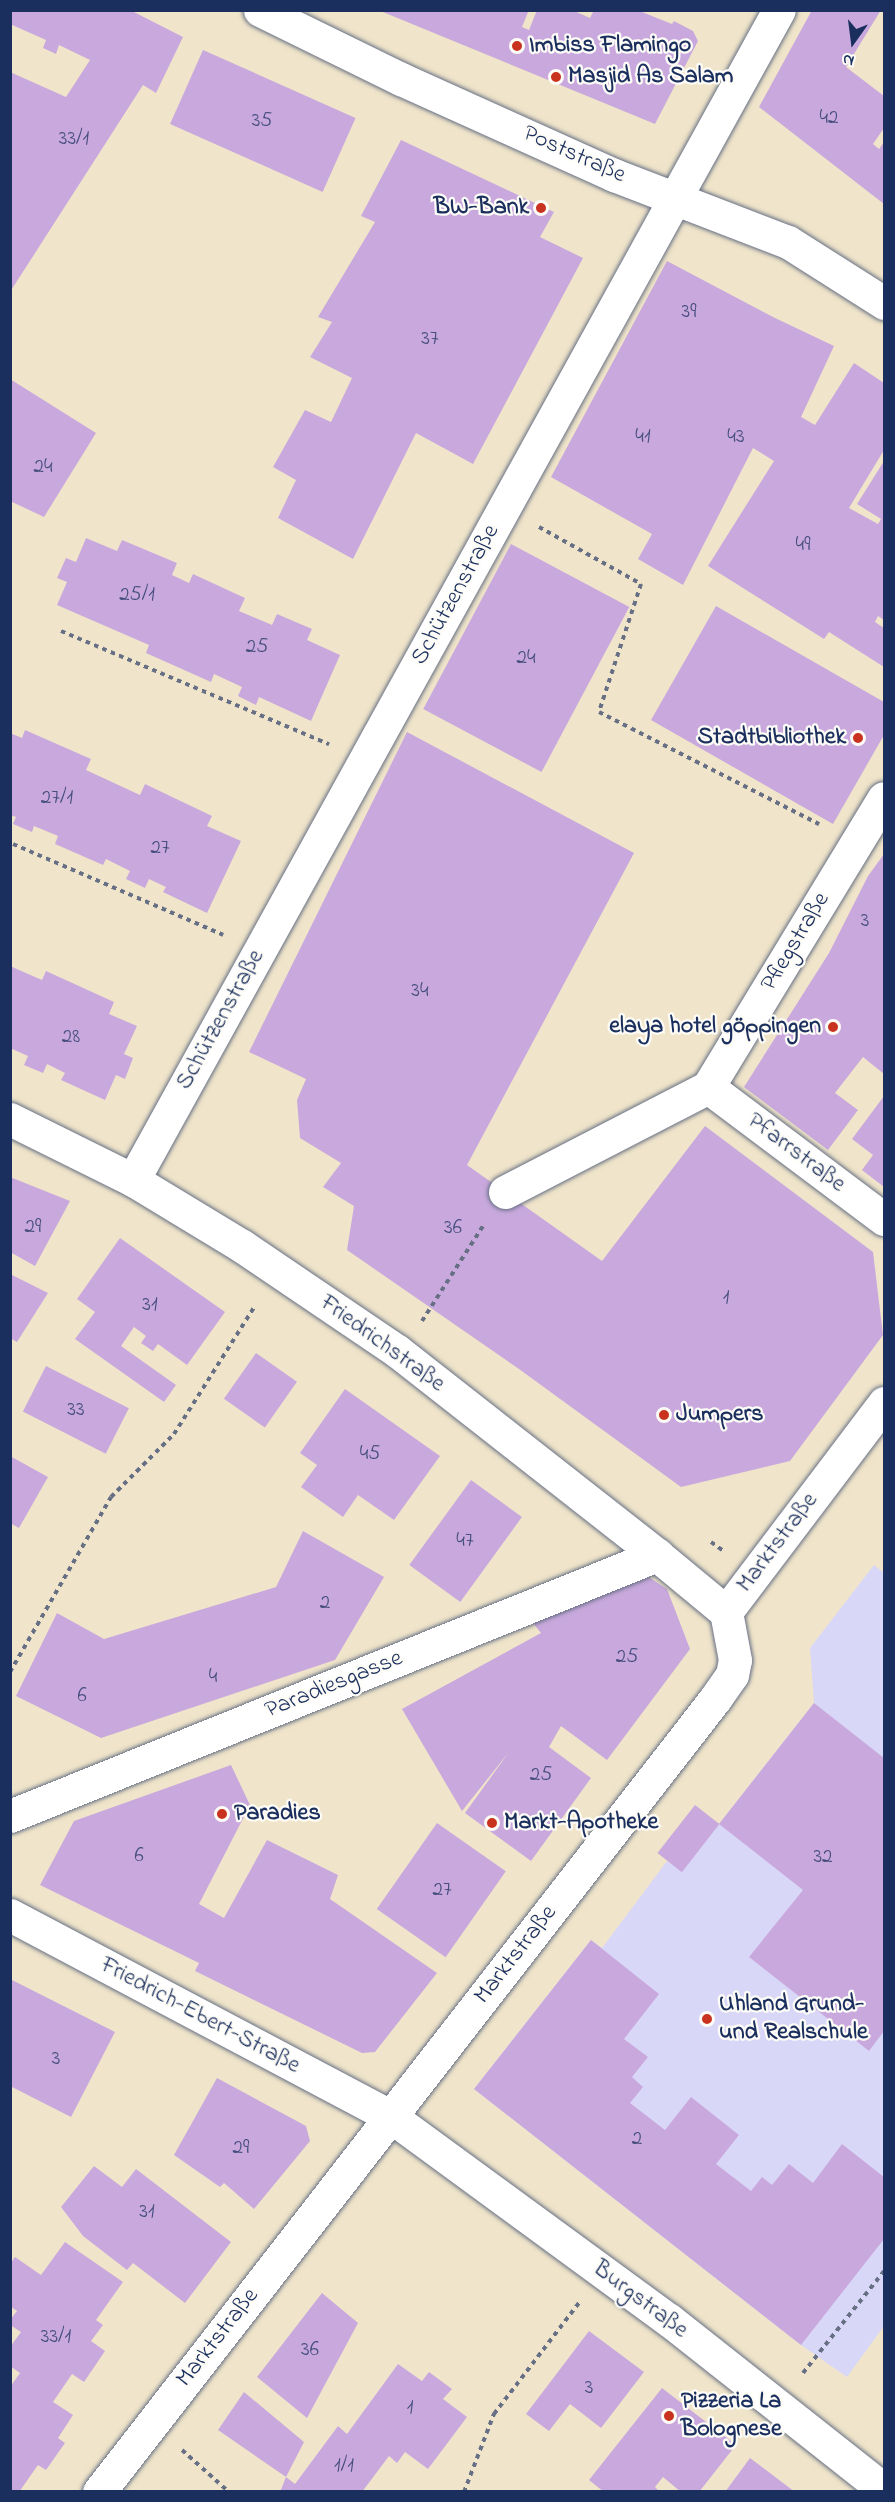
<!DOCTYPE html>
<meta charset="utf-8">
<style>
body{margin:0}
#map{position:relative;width:895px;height:2502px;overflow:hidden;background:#f0e5ca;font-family:"Indie Flower",sans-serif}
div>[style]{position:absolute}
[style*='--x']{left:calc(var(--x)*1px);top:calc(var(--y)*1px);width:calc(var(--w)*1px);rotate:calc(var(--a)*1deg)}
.built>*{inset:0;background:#d9d7f7}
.building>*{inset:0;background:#c9a9dd;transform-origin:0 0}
.path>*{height:4px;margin-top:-2px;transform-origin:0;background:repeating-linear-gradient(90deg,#666f84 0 4.5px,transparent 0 9px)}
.roads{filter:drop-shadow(0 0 2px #666f84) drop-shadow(0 0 2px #666f84)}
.minor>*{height:33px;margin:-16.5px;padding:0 16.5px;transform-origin:16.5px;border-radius:16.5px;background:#fff}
.dots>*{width:16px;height:16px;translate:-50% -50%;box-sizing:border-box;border:3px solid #fdfcf7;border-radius:50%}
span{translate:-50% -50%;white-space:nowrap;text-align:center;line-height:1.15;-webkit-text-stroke:4.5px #fdfcf7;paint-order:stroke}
.number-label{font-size:21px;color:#464e7e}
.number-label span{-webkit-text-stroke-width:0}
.poi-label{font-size:24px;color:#1b2f5e;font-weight:700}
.left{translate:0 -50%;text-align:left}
.right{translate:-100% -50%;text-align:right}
.street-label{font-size:24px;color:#1b2f5e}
.frame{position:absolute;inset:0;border:12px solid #1b2f5e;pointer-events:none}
.north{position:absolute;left:823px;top:12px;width:60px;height:60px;-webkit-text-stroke:4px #fdfcf7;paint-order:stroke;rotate:194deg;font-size:16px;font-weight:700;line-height:24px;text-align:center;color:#1b2f5e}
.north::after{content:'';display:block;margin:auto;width:21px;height:27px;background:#1b2f5e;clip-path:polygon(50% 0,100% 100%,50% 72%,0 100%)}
</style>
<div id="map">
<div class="built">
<i style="clip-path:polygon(874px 1565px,884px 1573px,884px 2326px,847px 2377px,801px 2345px,474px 2089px,591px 1940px,602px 1948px,667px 1861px,682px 1871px,814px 1703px,810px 1648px)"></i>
</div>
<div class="building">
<i style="clip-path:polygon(10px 10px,130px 10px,183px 37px,156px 93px,143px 85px,10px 292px,10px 72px,66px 97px,90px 60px,59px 45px,56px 54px,43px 48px,46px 40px,10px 24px)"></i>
<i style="clip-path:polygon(378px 10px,529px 10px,522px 27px,529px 30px,537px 10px,572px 10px,590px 18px,594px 10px,637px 10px,672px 24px,674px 21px,693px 31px,698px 41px,655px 124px)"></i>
<i style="clip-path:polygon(812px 10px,881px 10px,846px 67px,884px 96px,884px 128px,873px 144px,879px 149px,884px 142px,884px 204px,759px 107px)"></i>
<i style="left:203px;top:50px;width:167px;height:81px;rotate:24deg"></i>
<i style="clip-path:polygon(401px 140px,554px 212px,540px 237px,583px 258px,473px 464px,416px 433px,353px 559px,278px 518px,296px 480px,273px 467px,305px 410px,331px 422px,352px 378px,310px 357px,332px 322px,318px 317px,375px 222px,361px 216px)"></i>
<i style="clip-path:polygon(667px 261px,775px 318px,834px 346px,801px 417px,815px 425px,854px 363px,884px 383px,884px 450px,849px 508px,878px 524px,881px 519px,857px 504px,884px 461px,884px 620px,878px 616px,875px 622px,884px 628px,884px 667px,829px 632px,824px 639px,708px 566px,774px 461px,753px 448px,683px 585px,638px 559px,652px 534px,551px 477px)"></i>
<i style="clip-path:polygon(10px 379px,96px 433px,44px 517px,10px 501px)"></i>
<i style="clip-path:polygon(86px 538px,117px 551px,122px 540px,177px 563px,172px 575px,189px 583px,193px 574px,245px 598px,239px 611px,272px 625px,277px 614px,312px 629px,307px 640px,340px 655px,311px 721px,259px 697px,256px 705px,238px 696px,242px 687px,214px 674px,211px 682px,146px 653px,149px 645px,57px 605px,67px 582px,57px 578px,66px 558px,76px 562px)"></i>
<i style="left:511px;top:544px;width:134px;height:187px;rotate:28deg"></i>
<i style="clip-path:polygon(716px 606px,884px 702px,884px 735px,833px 824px,651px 720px)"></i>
<i style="clip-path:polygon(25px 730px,91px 759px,86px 770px,140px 795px,145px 784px,212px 816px,207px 826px,241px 841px,207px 913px,163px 892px,166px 887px,149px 879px,145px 888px,126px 879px,130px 871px,106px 859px,103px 865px,55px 844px,58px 836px,34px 826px,32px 832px,13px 824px,16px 817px,10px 815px,10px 733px,22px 738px)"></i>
<i style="clip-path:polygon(407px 732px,634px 853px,467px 1165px,602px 1261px,705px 1126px,873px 1252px,883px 1335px,790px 1461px,681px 1487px,519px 1369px,347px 1250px,354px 1206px,323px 1187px,341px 1163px,300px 1138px,297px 1100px,306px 1079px,249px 1052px)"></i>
<i style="clip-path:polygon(884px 854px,884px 1074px,863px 1057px,835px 1093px,858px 1110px,828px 1150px,744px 1087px,829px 953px,868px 876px)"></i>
<i style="clip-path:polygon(10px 966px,42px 980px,46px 971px,114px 1002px,109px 1014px,137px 1026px,124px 1054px,133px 1058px,125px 1079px,116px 1075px,105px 1100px,61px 1080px,65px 1073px,47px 1064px,43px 1073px,24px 1065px,28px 1056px,10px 1048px)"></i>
<i style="clip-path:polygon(884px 1096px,884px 1187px,862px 1170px,873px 1155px,852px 1139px)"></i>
<i style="clip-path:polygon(10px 1177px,70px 1201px,35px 1266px,10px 1252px)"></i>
<i style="clip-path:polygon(120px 1238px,225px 1312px,187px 1365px,158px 1344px,153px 1351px,141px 1343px,146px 1336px,134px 1327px,121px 1346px,176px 1385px,164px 1402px,75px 1339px,95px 1312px,77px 1299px)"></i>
<i style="clip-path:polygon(10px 1274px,48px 1293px,17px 1342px,10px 1338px)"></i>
<i style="left:256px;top:1353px;width:50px;height:56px;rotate:35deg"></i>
<i style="left:46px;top:1366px;width:93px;height:51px;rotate:27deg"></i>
<i style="clip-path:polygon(345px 1389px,440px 1456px,394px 1520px,358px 1495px,343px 1517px,301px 1487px,317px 1465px,300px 1453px)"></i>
<i style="clip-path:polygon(10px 1456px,48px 1477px,19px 1528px,10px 1523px)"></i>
<i style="left:471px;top:1480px;width:63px;height:105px;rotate:36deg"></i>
<i style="clip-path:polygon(303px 1531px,384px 1577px,335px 1660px,101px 1738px,16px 1696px,57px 1613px,104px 1639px,276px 1587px)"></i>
<i style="clip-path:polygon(638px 1570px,667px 1589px,690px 1649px,607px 1760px,561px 1726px,549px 1747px,591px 1778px,531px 1861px,465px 1813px,509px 1752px,462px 1811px,402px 1709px,541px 1633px,533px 1623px)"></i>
<i style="clip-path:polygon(814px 1703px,884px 1758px,884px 2031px,869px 2051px,749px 1957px,803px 1890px,719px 1824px)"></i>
<i style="clip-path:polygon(231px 1765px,250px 1805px,199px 1904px,224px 1918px,267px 1840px,338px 1875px,330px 1899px,437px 1973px,375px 2052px,362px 2053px,195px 1971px,199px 1963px,40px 1885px,74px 1821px)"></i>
<i style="left:695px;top:1805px;width:31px;height:61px;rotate:38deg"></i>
<i style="left:437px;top:1823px;width:84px;height:105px;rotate:35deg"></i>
<i style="clip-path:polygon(591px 1940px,659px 1994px,624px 2039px,648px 2057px,632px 2077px,643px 2087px,630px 2103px,665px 2130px,691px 2097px,739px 2135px,716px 2164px,751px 2191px,762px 2177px,772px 2185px,789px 2164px,813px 2183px,842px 2144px,884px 2177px,884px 2239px,801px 2345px,474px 2089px)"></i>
<i style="clip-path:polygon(10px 1979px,115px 2032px,71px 2117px,10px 2086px)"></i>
<i style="clip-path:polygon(217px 2078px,306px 2126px,310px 2141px,254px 2209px,224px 2183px,220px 2187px,174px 2155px)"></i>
<i style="clip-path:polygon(94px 2166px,122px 2187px,136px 2169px,231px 2242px,185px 2303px,133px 2263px,127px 2270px,83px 2236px,61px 2207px)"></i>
<i style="clip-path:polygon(65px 2242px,123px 2282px,96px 2320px,103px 2325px,91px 2341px,105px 2351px,84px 2382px,72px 2374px,53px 2402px,73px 2415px,58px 2438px,65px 2443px,46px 2470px,38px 2465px,19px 2492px,10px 2492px,10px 2387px,20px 2373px,10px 2366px,10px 2347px,21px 2332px,10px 2325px,10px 2320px,17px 2311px,10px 2306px,10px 2264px,15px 2257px,41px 2275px)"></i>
<i style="clip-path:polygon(322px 2293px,358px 2323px,307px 2418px,257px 2377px)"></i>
<i style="clip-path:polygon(589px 2331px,644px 2372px,601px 2428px,570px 2404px,549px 2431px,526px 2414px)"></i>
<i style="clip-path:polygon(398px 2364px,422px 2381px,429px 2372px,452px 2389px,443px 2399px,467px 2417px,428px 2469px,405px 2452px,397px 2463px,389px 2456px,362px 2492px,280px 2492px,286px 2477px,218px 2430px,244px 2392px,304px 2442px,286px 2477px,295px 2484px,338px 2426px,347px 2434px)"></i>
<i style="clip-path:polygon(662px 2388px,736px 2445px,699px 2492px,681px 2492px,663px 2477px,655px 2487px,660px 2492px,604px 2492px,589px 2480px)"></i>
<i style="clip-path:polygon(750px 2458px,795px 2492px,725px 2492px)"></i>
</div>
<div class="path">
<i style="--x:539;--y:527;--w:117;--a:29.2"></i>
<i style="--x:641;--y:584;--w:135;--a:108.2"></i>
<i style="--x:599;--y:712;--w:247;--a:27"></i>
<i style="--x:61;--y:631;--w:291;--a:22.9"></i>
<i style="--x:13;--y:844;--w:229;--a:23.4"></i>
<i style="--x:422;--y:1321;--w:113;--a:-57.3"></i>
<i style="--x:711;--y:1542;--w:14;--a:36"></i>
<i style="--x:10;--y:1672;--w:202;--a:-60"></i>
<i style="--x:111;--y:1497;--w:89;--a:-45"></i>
<i style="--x:174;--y:1434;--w:151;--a:-57.7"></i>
<i style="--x:803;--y:2373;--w:130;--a:-51.5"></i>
<i style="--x:182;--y:2450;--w:63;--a:41.8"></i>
<i style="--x:464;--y:2492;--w:84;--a:-69"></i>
<i style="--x:494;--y:2414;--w:140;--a:-52.6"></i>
</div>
<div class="roads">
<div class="minor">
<i style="--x:260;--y:10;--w:157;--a:26.1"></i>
<i style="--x:401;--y:79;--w:234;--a:24.3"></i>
<i style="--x:614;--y:175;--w:186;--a:21.1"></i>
<i style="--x:788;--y:242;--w:114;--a:32.4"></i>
<i style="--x:708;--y:1087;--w:338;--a:-58.7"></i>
<i style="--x:708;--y:1087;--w:220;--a:36.9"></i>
<i style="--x:10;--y:1119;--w:137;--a:26.4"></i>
<i style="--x:133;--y:1180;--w:127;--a:31.2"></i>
<i style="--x:242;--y:1246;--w:187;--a:34.1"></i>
<i style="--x:397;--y:1351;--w:330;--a:38.1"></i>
<i style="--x:657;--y:1555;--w:89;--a:39.6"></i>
<i style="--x:133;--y:1180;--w:1336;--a:-61.1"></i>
<i style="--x:505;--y:1192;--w:229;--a:-27.3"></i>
<i style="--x:10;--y:1816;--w:698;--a:-21.97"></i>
<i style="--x:10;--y:1915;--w:430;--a:27.9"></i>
<i style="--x:390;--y:2116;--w:346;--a:36.2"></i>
<i style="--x:669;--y:2320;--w:274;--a:38.3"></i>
<i style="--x:99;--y:2492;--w:1004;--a:-52.16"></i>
<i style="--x:715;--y:1699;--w:29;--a:-55"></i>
<i style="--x:732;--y:1675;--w:15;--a:-79"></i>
<i style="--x:735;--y:1660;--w:49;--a:-100.6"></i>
<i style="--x:726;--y:1612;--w:262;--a:-52.9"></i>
</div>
</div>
<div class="dots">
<i style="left:517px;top:46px;background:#c8321e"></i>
<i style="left:556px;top:77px;background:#c8321e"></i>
<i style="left:541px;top:208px;background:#c8321e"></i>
<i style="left:858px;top:738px;background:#c8321e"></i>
<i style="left:833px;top:1027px;background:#c8321e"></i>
<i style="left:664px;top:1415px;background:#c8321e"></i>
<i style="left:222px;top:1814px;background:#c8321e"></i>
<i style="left:492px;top:1823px;background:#c8321e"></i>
<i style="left:707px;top:2019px;background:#c8321e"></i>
<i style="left:669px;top:2416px;background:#c8321e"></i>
</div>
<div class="number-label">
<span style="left:829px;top:118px">42</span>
<span style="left:262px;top:121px">35</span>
<span style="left:74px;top:139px">33/1</span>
<span style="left:689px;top:312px">39</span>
<span style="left:430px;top:339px">37</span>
<span style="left:643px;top:437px">41</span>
<span style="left:736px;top:437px">43</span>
<span style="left:43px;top:467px">24</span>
<span style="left:803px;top:545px">49</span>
<span style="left:137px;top:595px">25/1</span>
<span style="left:257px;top:647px">25</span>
<span style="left:526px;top:658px">24</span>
<span style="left:57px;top:798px">27/1</span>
<span style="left:160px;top:848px">27</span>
<span style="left:865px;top:921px">3</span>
<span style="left:420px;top:991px">34</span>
<span style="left:71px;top:1037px">28</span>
<span style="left:33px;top:1227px">29</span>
<span style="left:453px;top:1228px">36</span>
<span style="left:726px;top:1298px">1</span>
<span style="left:150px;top:1305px">31</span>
<span style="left:76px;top:1410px">33</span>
<span style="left:370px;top:1454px">45</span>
<span style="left:465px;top:1541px">47</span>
<span style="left:325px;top:1603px">2</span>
<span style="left:627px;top:1657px">25</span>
<span style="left:213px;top:1677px">4</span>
<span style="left:82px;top:1696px">6</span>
<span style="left:541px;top:1775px">25</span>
<span style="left:139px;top:1856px">6</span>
<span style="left:823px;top:1857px">32</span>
<span style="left:442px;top:1890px">27</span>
<span style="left:56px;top:2059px">3</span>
<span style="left:637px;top:2139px">2</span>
<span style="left:241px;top:2148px">29</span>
<span style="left:147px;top:2212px">31</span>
<span style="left:56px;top:2337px">33/1</span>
<span style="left:310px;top:2350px">36</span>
<span style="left:589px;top:2388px">3</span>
<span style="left:410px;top:2408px">1</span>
<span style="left:344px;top:2466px">1/1</span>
</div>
<div class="poi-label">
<span class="left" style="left:529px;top:46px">Imbiss Flamingo</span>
<span class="left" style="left:568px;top:77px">Masjid As Salam</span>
<span class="right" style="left:529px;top:208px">BW-Bank</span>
<span class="right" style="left:846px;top:738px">Stadtbibliothek</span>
<span class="right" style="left:821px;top:1027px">elaya hotel göppingen</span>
<span class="left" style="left:676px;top:1415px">Jumpers</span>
<span class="left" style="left:234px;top:1814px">Paradies</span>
<span class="left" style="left:504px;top:1823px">Markt-Apotheke</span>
<span class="left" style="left:719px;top:2019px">Uhland Grund-<br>und Realschule</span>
<span class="left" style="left:681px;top:2416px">Pizzeria La<br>Bolognese</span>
</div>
<div class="street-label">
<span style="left:574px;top:155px;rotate:24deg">Poststraße</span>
<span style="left:456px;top:595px;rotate:-61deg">Schützenstraße</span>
<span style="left:796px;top:942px;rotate:-59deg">Pflegstraße</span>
<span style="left:221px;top:1020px;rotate:-61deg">Schützenstraße</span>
<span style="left:796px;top:1153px;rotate:37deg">Pfarrstraße</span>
<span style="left:382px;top:1344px;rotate:36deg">Friedrichstraße</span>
<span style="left:778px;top:1543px;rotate:-53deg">Marktstraße</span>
<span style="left:334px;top:1685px;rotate:-22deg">Paradiesgasse</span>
<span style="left:516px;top:1955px;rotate:-52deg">Marktstraße</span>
<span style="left:200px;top:2016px;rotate:28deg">Friedrich-Ebert-Straße</span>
<span style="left:640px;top:2300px;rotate:37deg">Burgstraße</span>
<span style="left:218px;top:2338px;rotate:-52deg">Marktstraße</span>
</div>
<div class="frame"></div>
<div class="north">N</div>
</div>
